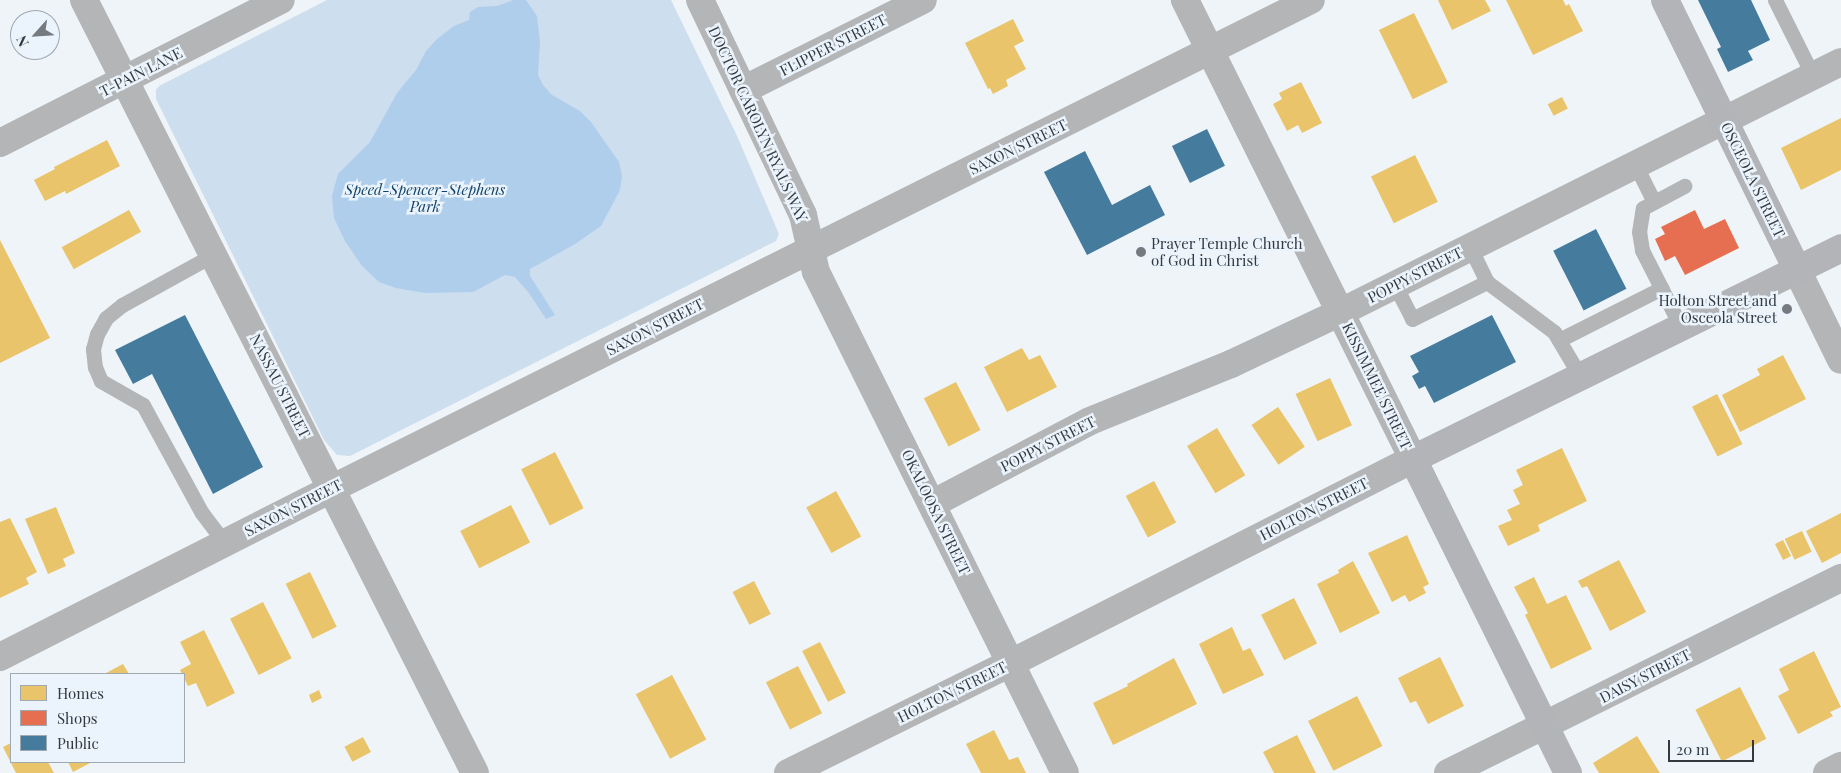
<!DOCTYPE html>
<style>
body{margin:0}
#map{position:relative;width:1841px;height:773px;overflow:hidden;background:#eff4f8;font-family:"Playfair Display",serif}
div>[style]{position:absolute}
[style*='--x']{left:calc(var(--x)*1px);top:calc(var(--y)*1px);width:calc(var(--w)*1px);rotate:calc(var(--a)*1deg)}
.green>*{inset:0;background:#cddeee}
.water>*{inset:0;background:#aeceeb}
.homes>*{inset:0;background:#e9c46a;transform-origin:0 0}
.shops>*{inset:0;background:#e76f51}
.public>*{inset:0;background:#457b9d;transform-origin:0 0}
.lane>*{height:15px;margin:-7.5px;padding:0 7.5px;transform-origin:7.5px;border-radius:7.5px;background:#b3b5b7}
.street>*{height:28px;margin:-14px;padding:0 14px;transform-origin:14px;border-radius:14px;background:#b3b5b7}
.secondary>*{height:28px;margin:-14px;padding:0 14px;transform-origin:14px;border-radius:14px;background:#b2b4b7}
.dots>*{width:14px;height:14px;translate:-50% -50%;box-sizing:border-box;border:2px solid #ebf4fc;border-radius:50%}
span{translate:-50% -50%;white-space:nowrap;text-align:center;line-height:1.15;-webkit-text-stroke:5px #ebf4fc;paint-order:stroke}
.street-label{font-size:15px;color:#33393f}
.park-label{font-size:15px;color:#124369;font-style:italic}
.poi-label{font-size:15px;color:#33393f}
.left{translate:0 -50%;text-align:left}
.right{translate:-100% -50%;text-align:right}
.legend{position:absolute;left:10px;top:673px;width:175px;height:90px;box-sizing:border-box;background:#ebf4fc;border:1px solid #a1a9b0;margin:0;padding:6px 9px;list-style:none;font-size:15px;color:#33393f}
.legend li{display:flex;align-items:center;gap:10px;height:25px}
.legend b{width:25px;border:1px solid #a1a9b0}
.north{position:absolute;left:10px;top:10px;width:50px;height:50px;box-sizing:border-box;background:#ebf4fc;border:1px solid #a1a9b0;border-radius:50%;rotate:244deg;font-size:14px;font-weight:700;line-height:20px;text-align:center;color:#33393f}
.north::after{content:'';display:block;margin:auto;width:18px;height:22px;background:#757a80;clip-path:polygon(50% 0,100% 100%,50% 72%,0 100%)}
.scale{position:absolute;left:1668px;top:740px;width:86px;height:22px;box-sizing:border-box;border:2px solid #33393f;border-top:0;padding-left:6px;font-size:15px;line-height:18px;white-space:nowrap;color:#33393f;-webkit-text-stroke:4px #ebf4fc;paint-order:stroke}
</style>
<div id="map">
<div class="green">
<i style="clip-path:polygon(327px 0,671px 0,738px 138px,779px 234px,776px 241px,350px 456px,337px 455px,324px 440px,156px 99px,156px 90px,159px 86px)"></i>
</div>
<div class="water">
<i style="clip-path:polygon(513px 0,526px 0,537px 16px,540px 42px,538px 75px,543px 85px,552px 95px,580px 111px,591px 122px,619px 162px,622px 176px,620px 190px,601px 226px,575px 244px,530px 269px,530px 276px,555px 315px,546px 319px,529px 293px,515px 277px,505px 275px,473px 292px,425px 293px,396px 288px,379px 282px,362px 266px,345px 241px,334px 218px,332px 196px,338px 174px,370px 142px,397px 93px,416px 70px,426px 51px,437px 39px,454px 26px,469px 20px,470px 12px,478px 7px,497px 6px)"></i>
</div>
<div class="homes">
<i style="clip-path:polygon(1438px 0,1485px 0,1491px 11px,1452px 30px)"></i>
<i style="clip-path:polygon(1506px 0,1563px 0,1566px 6px,1569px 4px,1583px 31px,1533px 55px)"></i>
<i style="left:1414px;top:13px;width:77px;height:39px;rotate:64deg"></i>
<i style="clip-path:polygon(1013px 19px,1024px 41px,1014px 46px,1026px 69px,1006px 80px,1008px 86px,993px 94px,990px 88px,988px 89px,965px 43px)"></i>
<i style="clip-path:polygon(1301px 82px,1322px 123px,1302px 133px,1298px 125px,1287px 131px,1273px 104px,1282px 99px,1279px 93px)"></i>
<i style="left:1562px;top:97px;width:13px;height:16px;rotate:63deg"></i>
<i style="clip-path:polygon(1841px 118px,1841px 170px,1801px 190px,1781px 148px)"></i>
<i style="clip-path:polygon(107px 140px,120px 166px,66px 194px,65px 191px,45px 201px,34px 180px,55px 169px,54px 167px)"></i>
<i style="left:1415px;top:155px;width:52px;height:49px;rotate:64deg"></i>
<i style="left:129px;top:210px;width:25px;height:77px;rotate:61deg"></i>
<i style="clip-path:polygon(0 240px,50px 338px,0 363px)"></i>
<i style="clip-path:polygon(1022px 348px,1029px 360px,1040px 355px,1057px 387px,1007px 412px,984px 367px)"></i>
<i style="clip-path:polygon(1783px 355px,1806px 399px,1740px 432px,1722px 395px,1760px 375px,1757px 369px)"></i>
<i style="left:1330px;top:378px;width:52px;height:38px;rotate:65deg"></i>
<i style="left:956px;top:382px;width:54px;height:36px;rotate:63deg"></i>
<i style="left:1717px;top:394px;width:56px;height:28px;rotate:63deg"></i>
<i style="left:1278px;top:407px;width:48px;height:32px;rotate:56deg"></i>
<i style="left:1217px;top:428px;width:55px;height:35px;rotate:59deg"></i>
<i style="clip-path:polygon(1562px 448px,1587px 501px,1538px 525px,1540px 531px,1508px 546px,1498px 526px,1512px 520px,1507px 510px,1520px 504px,1513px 490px,1523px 485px,1516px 470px)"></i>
<i style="left:555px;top:452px;width:63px;height:38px;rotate:63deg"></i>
<i style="left:1154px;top:481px;width:47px;height:32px;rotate:62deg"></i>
<i style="left:836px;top:491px;width:52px;height:34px;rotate:61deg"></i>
<i style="left:511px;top:505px;width:42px;height:57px;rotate:63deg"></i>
<i style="clip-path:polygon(56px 507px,75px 553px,63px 559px,66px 566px,48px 574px,25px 519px)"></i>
<i style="clip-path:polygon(1841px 513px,1841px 553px,1822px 563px,1806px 531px)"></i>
<i style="clip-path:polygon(10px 518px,37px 572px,26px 578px,29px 584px,0 598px,0 522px)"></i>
<i style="left:1802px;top:531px;width:23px;height:19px;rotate:65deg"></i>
<i style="clip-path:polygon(1407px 535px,1429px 584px,1423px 587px,1426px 593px,1409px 602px,1405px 595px,1392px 602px,1368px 553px)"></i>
<i style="left:1783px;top:540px;width:18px;height:9px;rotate:63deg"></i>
<i style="clip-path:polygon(1619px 560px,1646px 612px,1610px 631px,1587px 586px,1582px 588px,1578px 581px)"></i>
<i style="clip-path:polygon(1353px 561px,1380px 613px,1340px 633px,1317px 584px,1339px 573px,1338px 570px)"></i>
<i style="left:310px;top:572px;width:61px;height:27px;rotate:64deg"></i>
<i style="clip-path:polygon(1534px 577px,1547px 604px,1566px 595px,1592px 649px,1551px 669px,1525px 615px,1528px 613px,1514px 587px)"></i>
<i style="left:754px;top:581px;width:37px;height:24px;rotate:63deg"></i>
<i style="left:1294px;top:598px;width:51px;height:37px;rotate:63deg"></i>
<i style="left:263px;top:602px;width:63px;height:37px;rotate:63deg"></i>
<i style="clip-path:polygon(1232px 627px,1243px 651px,1250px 648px,1264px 675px,1223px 694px,1199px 644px)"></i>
<i style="clip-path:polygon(204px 630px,235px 693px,207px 707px,196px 683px,188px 686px,180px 670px,191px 664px,180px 642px)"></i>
<i style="left:820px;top:642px;width:57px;height:20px;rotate:63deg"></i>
<i style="clip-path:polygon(1814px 651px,1841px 707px,1830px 712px,1833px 716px,1798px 734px,1778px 696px,1789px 690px,1779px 669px)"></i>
<i style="clip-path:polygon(1440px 657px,1464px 706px,1428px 724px,1416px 701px,1410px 703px,1398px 678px)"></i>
<i style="clip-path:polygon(1174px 658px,1197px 704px,1113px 745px,1093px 703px,1128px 686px,1127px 684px)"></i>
<i style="clip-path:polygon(123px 664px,129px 674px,104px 674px,108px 672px)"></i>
<i style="left:798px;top:666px;width:53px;height:36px;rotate:63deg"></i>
<i style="left:672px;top:675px;width:73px;height:41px;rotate:62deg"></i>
<i style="left:1740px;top:687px;width:58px;height:50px;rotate:63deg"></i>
<i style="clip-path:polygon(319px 690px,322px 698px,312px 703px,309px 695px)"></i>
<i style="left:1357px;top:696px;width:56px;height:55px;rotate:63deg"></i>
<i style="clip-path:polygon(994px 730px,1009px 760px,1018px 757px,1026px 773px,981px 773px,966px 744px)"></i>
<i style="clip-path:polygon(1297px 735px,1316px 773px,1274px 773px,1263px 752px)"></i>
<i style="clip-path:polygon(1637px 736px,1660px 773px,1599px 773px,1593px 763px)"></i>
<i style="left:363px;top:737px;width:17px;height:21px;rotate:62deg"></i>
<i style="clip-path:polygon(11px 743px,11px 762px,48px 762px,54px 773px,16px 773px,3px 747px)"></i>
<i style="clip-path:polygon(68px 762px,92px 762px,73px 772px)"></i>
</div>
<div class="shops">
<i style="clip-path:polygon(1695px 210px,1704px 229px,1725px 219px,1739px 248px,1685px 275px,1675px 256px,1665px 261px,1655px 239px,1665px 234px,1661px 227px)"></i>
</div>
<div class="public">
<i style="clip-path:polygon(1698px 0,1751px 0,1770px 40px,1748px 51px,1753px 60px,1728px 72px,1717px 49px,1721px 47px)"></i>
<i style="left:1207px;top:129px;width:41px;height:39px;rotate:64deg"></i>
<i style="clip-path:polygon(1085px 151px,1112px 205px,1150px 185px,1165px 215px,1087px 255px,1044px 172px)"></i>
<i style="left:1596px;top:229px;width:67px;height:48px;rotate:63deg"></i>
<i style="clip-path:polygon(185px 315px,263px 467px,213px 494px,152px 374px,133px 384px,115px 350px)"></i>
<i style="clip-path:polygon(1492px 315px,1516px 362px,1434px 403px,1425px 386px,1419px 389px,1412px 376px,1419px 372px,1410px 356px)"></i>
</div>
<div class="lane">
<i style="--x:1775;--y:0;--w:85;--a:63.4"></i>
<i style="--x:1635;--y:164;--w:42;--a:63.4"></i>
<i style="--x:213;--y:255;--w:104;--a:151.2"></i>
<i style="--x:122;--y:305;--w:21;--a:141"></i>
<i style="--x:106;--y:318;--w:18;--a:119"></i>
<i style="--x:97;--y:334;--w:16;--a:105"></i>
<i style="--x:93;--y:349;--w:18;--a:84"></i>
<i style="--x:95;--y:367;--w:15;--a:67"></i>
<i style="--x:101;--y:381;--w:48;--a:29.7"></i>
<i style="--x:143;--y:405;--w:123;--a:61.4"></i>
<i style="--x:202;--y:513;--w:38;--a:53"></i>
<i style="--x:1487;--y:282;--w:84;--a:36.7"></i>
<i style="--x:1554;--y:332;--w:51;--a:59.4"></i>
<i style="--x:1395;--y:285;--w:38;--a:63"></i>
<i style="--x:1412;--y:319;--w:84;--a:-26.3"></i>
<i style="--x:1487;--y:282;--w:39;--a:-116"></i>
<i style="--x:1681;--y:327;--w:86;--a:-116.9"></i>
<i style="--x:1642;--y:250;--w:18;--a:-99"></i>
<i style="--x:1639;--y:232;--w:24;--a:-81"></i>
<i style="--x:1643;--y:208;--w:47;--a:-28.2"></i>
<i style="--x:1559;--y:340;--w:115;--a:-26.8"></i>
</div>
<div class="street">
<i style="--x:84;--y:0;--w:866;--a:63.17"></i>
<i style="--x:700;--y:0;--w:238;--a:64.4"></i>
<i style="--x:803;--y:215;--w:58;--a:77.2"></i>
<i style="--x:816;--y:272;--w:559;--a:63.57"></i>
<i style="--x:743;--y:90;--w:201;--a:-26.6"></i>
<i style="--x:0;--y:143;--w:315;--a:-27"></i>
<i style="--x:1797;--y:270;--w:100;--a:63.9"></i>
<i style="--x:932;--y:504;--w:178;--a:-27.7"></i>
<i style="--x:1090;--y:421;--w:152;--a:-22"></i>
<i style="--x:1231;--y:364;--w:122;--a:-25.3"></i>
<i style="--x:1341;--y:312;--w:559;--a:-26.57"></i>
<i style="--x:0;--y:657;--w:371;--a:-26.9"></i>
<i style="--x:331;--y:489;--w:1095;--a:-26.52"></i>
<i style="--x:788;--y:773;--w:249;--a:-26.3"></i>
<i style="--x:1011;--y:663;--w:451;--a:-26.9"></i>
<i style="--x:1413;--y:459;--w:513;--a:-116.42"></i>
<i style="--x:1448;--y:773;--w:439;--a:-26.4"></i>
<i style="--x:1827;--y:773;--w:16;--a:-27"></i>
</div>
<div class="secondary">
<i style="--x:1665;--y:0;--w:301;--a:63.9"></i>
<i style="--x:1568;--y:773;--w:350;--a:-116.3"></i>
<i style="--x:1413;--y:459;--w:477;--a:-26.2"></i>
</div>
<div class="dots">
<i style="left:1141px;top:252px;background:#757a80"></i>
<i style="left:1787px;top:309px;background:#757a80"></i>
</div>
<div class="street-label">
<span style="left:833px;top:45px;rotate:-27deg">FLIPPER STREET</span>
<span style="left:141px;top:72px;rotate:-27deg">T-PAIN LANE</span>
<span style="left:758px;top:124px;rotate:65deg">DOCTOR CAROLYN RYALS WAY</span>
<span style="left:1018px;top:147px;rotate:-26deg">SAXON STREET</span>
<span style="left:1753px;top:180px;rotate:64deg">OSCEOLA STREET</span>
<span style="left:1415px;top:275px;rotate:-27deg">POPPY STREET</span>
<span style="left:655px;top:327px;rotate:-27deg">SAXON STREET</span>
<span style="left:280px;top:386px;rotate:63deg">NASSAU STREET</span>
<span style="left:1377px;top:386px;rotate:64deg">KISSIMMEE STREET</span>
<span style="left:1048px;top:444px;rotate:-27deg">POPPY STREET</span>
<span style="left:293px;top:508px;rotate:-27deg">SAXON STREET</span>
<span style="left:1314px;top:509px;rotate:-27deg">HOLTON STREET</span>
<span style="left:936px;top:512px;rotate:64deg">OKALOOSA STREET</span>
<span style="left:1645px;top:676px;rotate:-27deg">DAISY STREET</span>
<span style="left:952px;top:692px;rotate:-26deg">HOLTON STREET</span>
</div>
<div class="park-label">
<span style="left:425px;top:198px">Speed-Spencer-Stephens<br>Park</span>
</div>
<div class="poi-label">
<span class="left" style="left:1151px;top:252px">Prayer Temple Church<br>of God in Christ</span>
<span class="right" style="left:1777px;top:309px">Holton Street and<br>Osceola Street</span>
</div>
<ul class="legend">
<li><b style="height:14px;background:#e9c46a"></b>Homes</li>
<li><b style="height:14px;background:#e76f51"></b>Shops</li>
<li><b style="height:14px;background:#457b9d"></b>Public</li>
</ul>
<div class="north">N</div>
<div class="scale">20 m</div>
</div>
